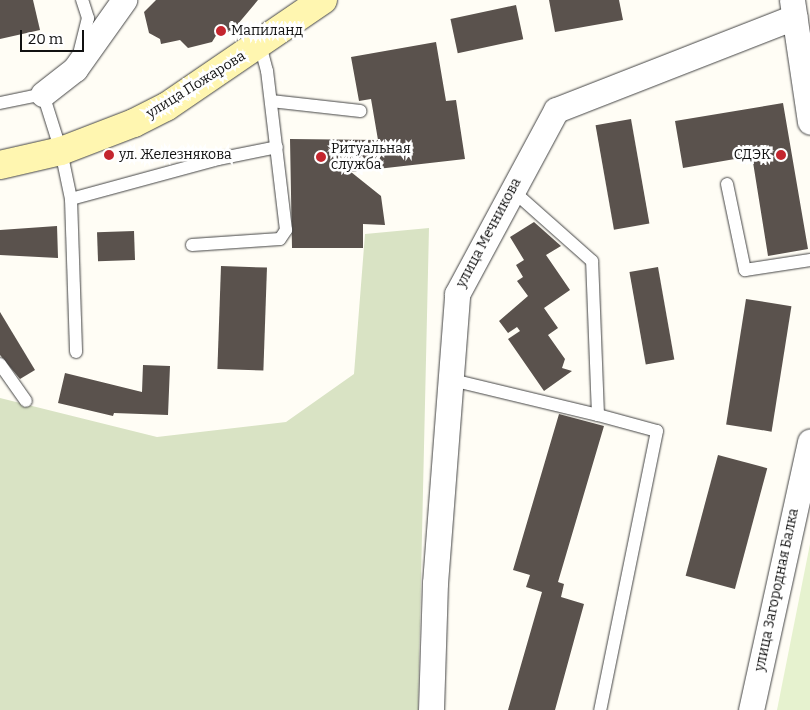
<!DOCTYPE html>
<meta charset="utf-8">
<style>
body{margin:0}
#map{position:relative;width:810px;height:710px;overflow:hidden;background:#fffdf5;font-family:Bitter,serif}
div>[style]{position:absolute}
[style*='--x']{left:calc(var(--x)*1px);top:calc(var(--y)*1px);width:calc(var(--w)*1px);rotate:calc(var(--a)*1deg)}
.cemetery>*{inset:0;background:#d9e3c4}
.pitch>*{inset:0;background:#e6f2cf}
.building>*{inset:0;background:#5a524d;transform-origin:0 0}
.roads{filter:drop-shadow(0 0 1px #444) drop-shadow(0 0 1px #444)}
.service>*{height:12px;margin:-6px;padding:0 6px;transform-origin:6px;border-radius:6px;background:#fff}
.minor>*{height:25px;margin:-12.5px;padding:0 12.5px;transform-origin:12.5px;border-radius:12.5px;background:#fff}
.secondary>*{height:28px;margin:-14px;padding:0 14px;transform-origin:14px;border-radius:14px;background:#fff6b0}
.dots>*{width:14px;height:14px;translate:-50% -50%;box-sizing:border-box;border:2px solid #fff;border-radius:50%}
span{translate:-50% -50%;white-space:nowrap;text-align:center;line-height:1.15;-webkit-text-stroke:5px #fff;paint-order:stroke}
.poi-label{font-size:14px;color:#111}
.left{translate:0 -50%;text-align:left}
.right{translate:-100% -50%;text-align:right}
.street-label{font-size:14px;color:#111}
.scale{position:absolute;left:20px;top:30px;width:64px;height:22px;box-sizing:border-box;border:2px solid #111;border-top:0;padding-left:6px;font-size:15px;line-height:18px;white-space:nowrap;color:#111;-webkit-text-stroke:4px #fff;paint-order:stroke}
</style>
<div id="map">
<div class="cemetery">
<i style="clip-path:polygon(429px 228px,418px 710px,0 710px,0 398px,157px 437px,286px 422px,354px 374px,365px 234px)"></i>
</div>
<div class="pitch">
<i style="clip-path:polygon(810px 544px,810px 710px,777px 710px)"></i>
</div>
<div class="building">
<i style="clip-path:polygon(0 0,33px 0,40px 30px,0 39px)"></i>
<i style="clip-path:polygon(156px 0,258px 0,232px 31px,217px 34px,212px 42px,188px 48px,180px 40px,161px 44px,160px 39px,149px 33px,144px 12px)"></i>
<i style="clip-path:polygon(549px 0,619px 0,623px 20px,555px 32px)"></i>
<i style="left:516px;top:5px;width:35px;height:67px;rotate:78deg"></i>
<i style="clip-path:polygon(436px 42px,446px 101px,456px 100px,465px 159px,351px 172px,381px 196px,385px 225px,363px 224px,363px 248px,292px 248px,290px 139px,378px 140px,371px 99px,359px 101px,351px 57px)"></i>
<i style="clip-path:polygon(783px 103px,808px 249px,768px 256px,752px 156px,683px 168px,675px 121px)"></i>
<i style="left:631px;top:119px;width:106px;height:36px;rotate:80deg"></i>
<i style="clip-path:polygon(534px 222px,561px 246px,546px 255px,570px 290px,544px 308px,558px 328px,548px 335px,565px 359px,562px 368px,572px 371px,544px 391px,508px 339px,520px 331px,517px 327px,508px 333px,499px 321px,528px 296px,517px 281px,523px 277px,516px 265px,524px 260px,510px 237px)"></i>
<i style="clip-path:polygon(57px 226px,58px 258px,0 255px,0 230px)"></i>
<i style="left:134px;top:231px;width:29px;height:37px;rotate:88deg"></i>
<i style="left:221px;top:266px;width:46px;height:103px;rotate:2deg"></i>
<i style="left:658px;top:267px;width:94px;height:29px;rotate:80deg"></i>
<i style="left:746px;top:299px;width:46px;height:127px;rotate:9deg"></i>
<i style="clip-path:polygon(0 312px,35px 370px,20px 379px,0 355px)"></i>
<i style="clip-path:polygon(143px 365px,170px 366px,168px 415px,114px 413px,113px 416px,58px 403px,65px 373px,142px 392px)"></i>
<i style="clip-path:polygon(559px 414px,604px 426px,558px 582px,564px 584px,561px 597px,584px 604px,555px 710px,508px 710px,542px 592px,526px 587px,530px 575px,513px 570px)"></i>
<i style="left:718px;top:455px;width:51px;height:125px;rotate:15deg"></i>
</div>
<div class="roads">
<div class="service">
<i style="--x:80;--y:50;--w:33;--a:-76"></i>
<i style="--x:88;--y:18;--w:19;--a:-108"></i>
<i style="--x:271;--y:101;--w:90;--a:6.4"></i>
<i style="--x:0;--y:103;--w:44;--a:-11.8"></i>
<i style="--x:43;--y:94;--w:60;--a:72.5"></i>
<i style="--x:61;--y:151;--w:49;--a:78.2"></i>
<i style="--x:71;--y:199;--w:153;--a:88.1"></i>
<i style="--x:727;--y:184;--w:88;--a:78.2"></i>
<i style="--x:745;--y:270;--w:66;--a:-8.7"></i>
<i style="--x:71;--y:199;--w:152;--a:-15.2"></i>
<i style="--x:218;--y:159;--w:60;--a:-11.5"></i>
<i style="--x:192;--y:245;--w:88;--a:-3.9"></i>
<i style="--x:280;--y:239;--w:11;--a:-56"></i>
<i style="--x:286;--y:230;--w:160;--a:-96.8"></i>
<i style="--x:267;--y:71;--w:27;--a:-105"></i>
<i style="--x:0;--y:364;--w:45;--a:54.9"></i>
<i style="--x:448;--y:379;--w:154;--a:13.5"></i>
<i style="--x:598;--y:415;--w:154;--a:-92.2"></i>
<i style="--x:592;--y:261;--w:107;--a:-138.4"></i>
<i style="--x:598;--y:415;--w:61;--a:15.2"></i>
<i style="--x:657;--y:431;--w:285;--a:101.5"></i>
</div>
<div class="minor">
<i style="--x:792;--y:0;--w:123;--a:81.6"></i>
<i style="--x:43;--y:94;--w:41;--a:-38"></i>
<i style="--x:75;--y:69;--w:85;--a:-54.6"></i>
<i style="--x:431;--y:710;--w:127;--a:-88.2"></i>
<i style="--x:435;--y:583;--w:290;--a:-85.6"></i>
<i style="--x:457;--y:294;--w:209;--a:-61.7"></i>
<i style="--x:556;--y:110;--w:256;--a:-21.3"></i>
<i style="--x:751;--y:710;--w:275;--a:-77.6"></i>
</div>
<div class="secondary">
<i style="--x:0;--y:165;--w:63;--a:-12.9"></i>
<i style="--x:61;--y:151;--w:78;--a:-21"></i>
<i style="--x:134;--y:123;--w:36;--a:-27"></i>
<i style="--x:166;--y:107;--w:190;--a:-34.3"></i>
</div>
</div>
<div class="dots">
<i style="left:221px;top:31px;background:#c4262e"></i>
<i style="left:109px;top:155px;background:#c4262e"></i>
<i style="left:781px;top:155px;background:#c4262e"></i>
<i style="left:321px;top:157px;background:#c4262e"></i>
</div>
<div class="poi-label">
<span class="left" style="left:231px;top:31px">Мапиланд</span>
<span class="left" style="left:331px;top:157px">Ритуальная<br>служба</span>
<span class="left" style="left:119px;top:155px">ул. Железнякова</span>
<span class="right" style="left:771px;top:155px">СДЭК</span>
</div>
<div class="street-label">
<span style="left:196px;top:85px;rotate:-32deg">улица Пожарова</span>
<span style="left:489px;top:233px;rotate:-62deg">улица Мечникова</span>
<span style="left:777px;top:590px;rotate:-78deg">улица Загородная Балка</span>
</div>
<div class="scale">20 m</div>
</div>
